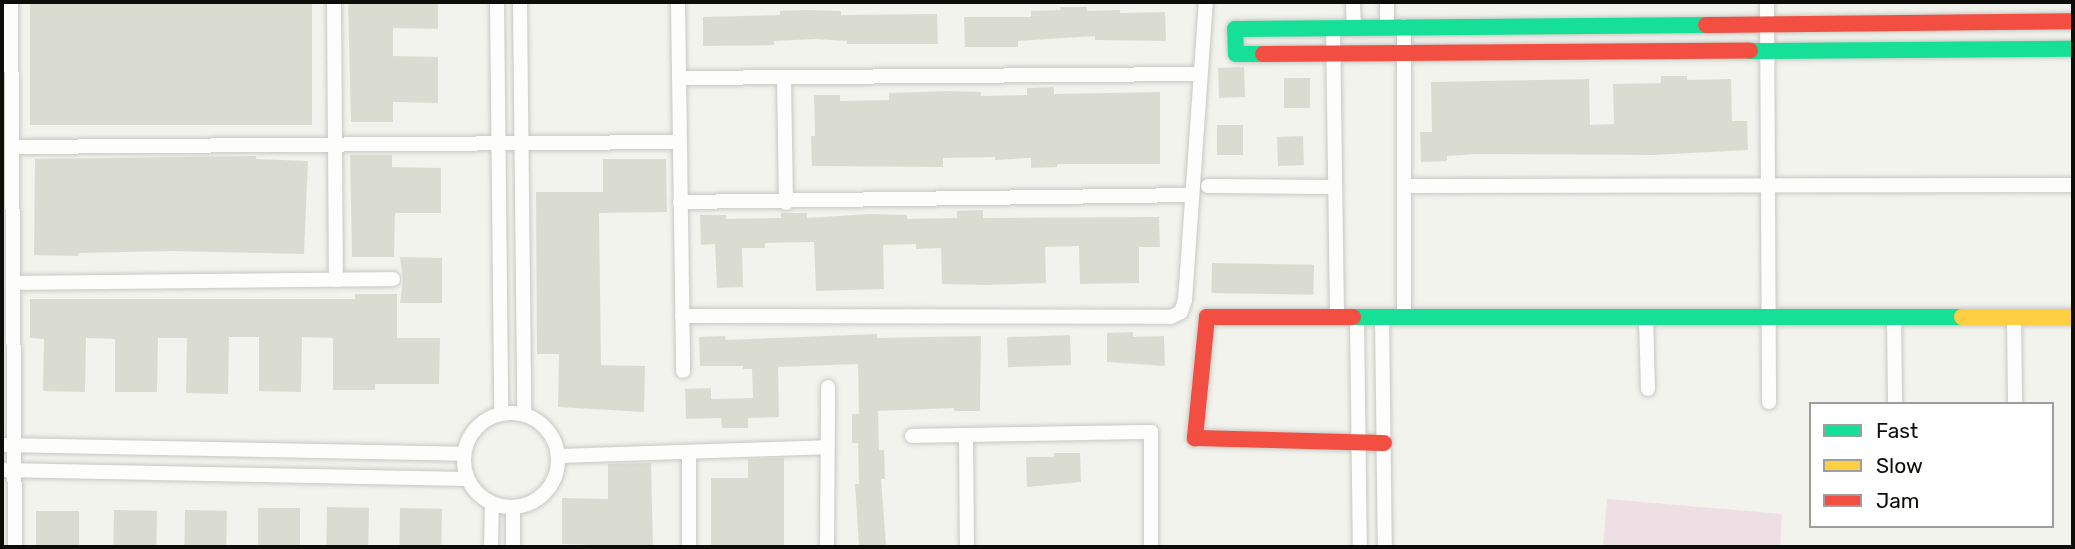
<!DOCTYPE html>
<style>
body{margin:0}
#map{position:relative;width:2075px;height:549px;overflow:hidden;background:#f2f3ed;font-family:Rubik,sans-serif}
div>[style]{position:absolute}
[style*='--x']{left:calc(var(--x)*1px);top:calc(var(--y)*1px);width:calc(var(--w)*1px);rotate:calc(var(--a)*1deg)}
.green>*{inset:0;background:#eedfe5}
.building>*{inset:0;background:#dbdcd1;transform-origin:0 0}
.roads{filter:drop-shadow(0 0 2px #c7c8c3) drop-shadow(0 0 2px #c7c8c3)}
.street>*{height:14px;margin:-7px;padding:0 7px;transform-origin:7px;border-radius:7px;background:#fdfdfc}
.street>.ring{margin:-7px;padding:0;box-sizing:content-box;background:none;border:14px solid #fdfdfc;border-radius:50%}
.fast>*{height:16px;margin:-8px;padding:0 8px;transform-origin:8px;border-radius:8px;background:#16e098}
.slow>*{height:16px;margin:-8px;padding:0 8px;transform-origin:8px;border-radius:8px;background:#ffcf43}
.jam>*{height:16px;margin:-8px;padding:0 8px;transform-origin:8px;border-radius:8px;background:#f24e42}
span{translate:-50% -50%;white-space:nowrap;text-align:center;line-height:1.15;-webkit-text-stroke:5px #fff;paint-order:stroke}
.frame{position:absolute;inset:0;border:4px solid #0d0d0a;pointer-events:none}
.legend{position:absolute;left:1809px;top:402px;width:245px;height:126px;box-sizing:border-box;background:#fff;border:2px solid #9e9e9d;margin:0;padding:9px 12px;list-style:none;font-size:21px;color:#0d0d0a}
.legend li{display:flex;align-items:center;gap:14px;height:35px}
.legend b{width:35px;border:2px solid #9e9e9d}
</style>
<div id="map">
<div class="green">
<i style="clip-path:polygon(1607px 499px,1782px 514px,1780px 547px,1603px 547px)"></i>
</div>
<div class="building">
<i style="left:30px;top:2px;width:282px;height:123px"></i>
<i style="clip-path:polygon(348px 2px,438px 2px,438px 29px,393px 28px,393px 56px,438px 57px,438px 103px,393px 102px,393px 122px,351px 122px)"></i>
<i style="clip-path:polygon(1060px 7px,1087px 7px,1087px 11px,1120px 10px,1120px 13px,1165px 12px,1166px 41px,1095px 40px,1095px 36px,1018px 41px,1018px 47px,965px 47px,964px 17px,1031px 17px,1031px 11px,1061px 10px)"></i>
<i style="clip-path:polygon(806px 10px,841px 11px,841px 15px,937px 14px,938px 44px,847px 44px,847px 41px,815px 39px,774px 41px,774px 45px,703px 46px,703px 17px,780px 15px,780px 11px)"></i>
<i style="left:1244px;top:67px;width:30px;height:26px;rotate:88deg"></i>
<i style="clip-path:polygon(1661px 76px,1687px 76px,1687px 80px,1731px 79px,1732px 121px,1747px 121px,1748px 150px,1653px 155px,1477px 154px,1447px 156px,1447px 161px,1421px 162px,1420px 132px,1432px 132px,1431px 82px,1589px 79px,1590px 125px,1614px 124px,1613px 84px,1661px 83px)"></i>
<i style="left:1284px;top:78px;width:26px;height:30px"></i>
<i style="clip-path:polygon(1054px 87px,1054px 94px,1160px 92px,1160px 164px,1057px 164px,1057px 167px,1031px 168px,1031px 158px,995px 160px,995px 157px,943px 158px,943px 167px,812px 166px,811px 136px,815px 136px,814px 95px,840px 95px,840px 101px,889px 100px,889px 93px,949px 91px,981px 92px,981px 96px,1027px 95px,1027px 88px)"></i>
<i style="left:1217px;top:125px;width:26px;height:30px"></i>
<i style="left:1303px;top:136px;width:29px;height:26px;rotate:88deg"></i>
<i style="clip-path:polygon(350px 155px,392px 155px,392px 167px,441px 168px,441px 213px,395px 213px,394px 257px,352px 257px)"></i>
<i style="clip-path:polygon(256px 156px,256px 159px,308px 161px,304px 254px,173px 251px,79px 253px,78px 256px,34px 255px,35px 159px)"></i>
<i style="clip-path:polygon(603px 159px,666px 159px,667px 212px,599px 213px,601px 365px,645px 366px,644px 412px,558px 407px,559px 354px,537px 354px,536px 192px,603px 192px)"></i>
<i style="clip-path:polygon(983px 210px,983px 218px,1159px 217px,1160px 247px,1139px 247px,1139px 283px,1080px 284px,1079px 246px,1045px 247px,1046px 283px,986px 285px,942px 284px,941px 248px,916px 249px,916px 244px,883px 245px,884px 289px,816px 291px,814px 242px,765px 243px,765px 248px,742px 248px,743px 287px,717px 288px,715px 244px,701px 245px,700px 215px,726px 215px,726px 219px,781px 218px,781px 213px,807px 213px,807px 218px,869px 214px,907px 215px,907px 219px,957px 218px,957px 211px)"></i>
<i style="clip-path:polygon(400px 257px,442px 258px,442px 303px,400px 303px,403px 280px)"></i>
<i style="left:1212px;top:263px;width:102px;height:30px;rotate:1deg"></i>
<i style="clip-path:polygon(355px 294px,397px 294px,397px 338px,440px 338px,439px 384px,375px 384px,375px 390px,333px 390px,333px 338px,302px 337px,301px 392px,259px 391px,259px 337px,229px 337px,228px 394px,186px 393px,187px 338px,158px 338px,157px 392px,115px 392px,115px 339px,86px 338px,85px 392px,43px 391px,44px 339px,30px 338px,30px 299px,355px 299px)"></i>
<i style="clip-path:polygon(1133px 332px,1133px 337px,1164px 336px,1165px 366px,1107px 362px,1107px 333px)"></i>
<i style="clip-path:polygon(877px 334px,877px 338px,981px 336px,980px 411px,954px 411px,954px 408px,878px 411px,879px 450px,884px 450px,885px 479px,881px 479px,886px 545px,859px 545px,855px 484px,859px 484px,858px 443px,852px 443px,852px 414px,859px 414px,858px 364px,778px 367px,779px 417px,748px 418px,748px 428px,722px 428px,721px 418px,686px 419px,685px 389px,711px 388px,711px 399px,753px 398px,752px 369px,743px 369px,743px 366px,700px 366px,699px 337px,725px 336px,726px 340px)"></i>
<i style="left:1070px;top:335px;width:30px;height:63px;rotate:88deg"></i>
<i style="clip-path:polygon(1054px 453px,1080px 453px,1081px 482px,1027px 487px,1026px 457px,1054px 457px)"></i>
<i style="clip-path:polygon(784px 458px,784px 547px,711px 547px,711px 478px,748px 478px,748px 459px)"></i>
<i style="clip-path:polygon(651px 463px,653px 547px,562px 544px,562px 498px,608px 499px,608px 464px)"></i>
<i style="left:327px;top:507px;width:42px;height:40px;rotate:1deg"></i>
<i style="left:258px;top:508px;width:42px;height:39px"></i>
<i style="left:400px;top:508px;width:42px;height:39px;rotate:1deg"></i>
<i style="left:114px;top:510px;width:43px;height:37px;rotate:1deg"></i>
<i style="left:185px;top:510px;width:42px;height:37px;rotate:1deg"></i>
<i style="left:36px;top:511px;width:43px;height:36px"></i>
</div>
<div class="roads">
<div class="street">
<i style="--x:11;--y:2;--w:545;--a:89.58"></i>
<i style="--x:334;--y:2;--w:278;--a:89.6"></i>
<i style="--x:497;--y:2;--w:411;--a:89.4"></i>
<i style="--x:520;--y:2;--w:412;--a:89.4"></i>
<i style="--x:678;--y:2;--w:369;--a:89.2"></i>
<i style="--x:1353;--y:2;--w:25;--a:88"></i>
<i style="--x:1387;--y:2;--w:24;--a:90"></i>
<i style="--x:1767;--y:2;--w:400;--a:89.7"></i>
<i style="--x:1404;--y:26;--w:291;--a:90"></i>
<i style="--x:1333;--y:27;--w:290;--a:89.2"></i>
<i style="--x:784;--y:77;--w:126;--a:89.1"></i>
<i style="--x:679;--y:78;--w:521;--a:-0.44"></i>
<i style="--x:12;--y:147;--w:667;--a:-0.43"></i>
<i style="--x:1208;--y:186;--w:127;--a:0.5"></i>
<i style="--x:1406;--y:186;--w:667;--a:-0.09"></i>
<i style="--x:680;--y:202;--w:512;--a:-0.78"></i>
<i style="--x:13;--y:283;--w:380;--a:-0.6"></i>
<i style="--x:682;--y:316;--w:489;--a:0.1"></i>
<i style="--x:1171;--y:317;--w:11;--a:-27"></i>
<i style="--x:1181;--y:312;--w:13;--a:-72"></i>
<i style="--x:1185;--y:300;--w:299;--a:-86"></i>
<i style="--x:1357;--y:317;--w:230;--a:89.3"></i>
<i style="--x:1382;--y:317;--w:230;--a:89.3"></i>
<i style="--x:1646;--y:317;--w:72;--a:88.4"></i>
<i style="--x:1894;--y:317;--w:87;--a:89.3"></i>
<i style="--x:2014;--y:317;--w:87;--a:89.3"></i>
<i class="ring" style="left:464px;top:413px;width:80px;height:80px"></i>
<i style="--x:966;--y:435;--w:112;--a:89.5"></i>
<i style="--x:912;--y:436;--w:239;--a:-1"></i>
<i style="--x:1151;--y:432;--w:115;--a:90"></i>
<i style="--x:2;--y:445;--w:461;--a:1.1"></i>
<i style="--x:559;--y:456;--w:267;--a:-1.9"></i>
<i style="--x:2;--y:470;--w:465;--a:1.1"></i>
<i style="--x:491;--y:547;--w:44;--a:-88.7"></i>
<i style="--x:513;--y:547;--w:40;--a:-90"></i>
<i style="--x:689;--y:547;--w:95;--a:-90"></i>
<i style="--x:827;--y:547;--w:160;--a:-89.6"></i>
</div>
<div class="fast">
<i style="--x:1750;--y:51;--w:323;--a:-0.4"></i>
<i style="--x:1263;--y:54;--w:27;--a:180"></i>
<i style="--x:1236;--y:54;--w:25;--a:-92"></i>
<i style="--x:1235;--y:29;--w:471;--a:-0.5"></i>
<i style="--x:1353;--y:317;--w:609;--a:0"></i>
</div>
<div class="slow">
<i style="--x:1962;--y:317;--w:111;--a:0"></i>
</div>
<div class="jam">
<i style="--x:1706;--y:25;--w:367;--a:-0.6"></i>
<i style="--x:1263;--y:54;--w:487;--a:-0.4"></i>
<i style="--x:1353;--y:317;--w:146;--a:180"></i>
<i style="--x:1207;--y:317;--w:122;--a:95.7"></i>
<i style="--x:1195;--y:438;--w:189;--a:1.5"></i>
</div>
</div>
<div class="frame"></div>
<ul class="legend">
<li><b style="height:9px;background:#16e098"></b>Fast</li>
<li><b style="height:9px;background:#ffcf43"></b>Slow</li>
<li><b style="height:9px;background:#f24e42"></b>Jam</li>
</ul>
</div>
